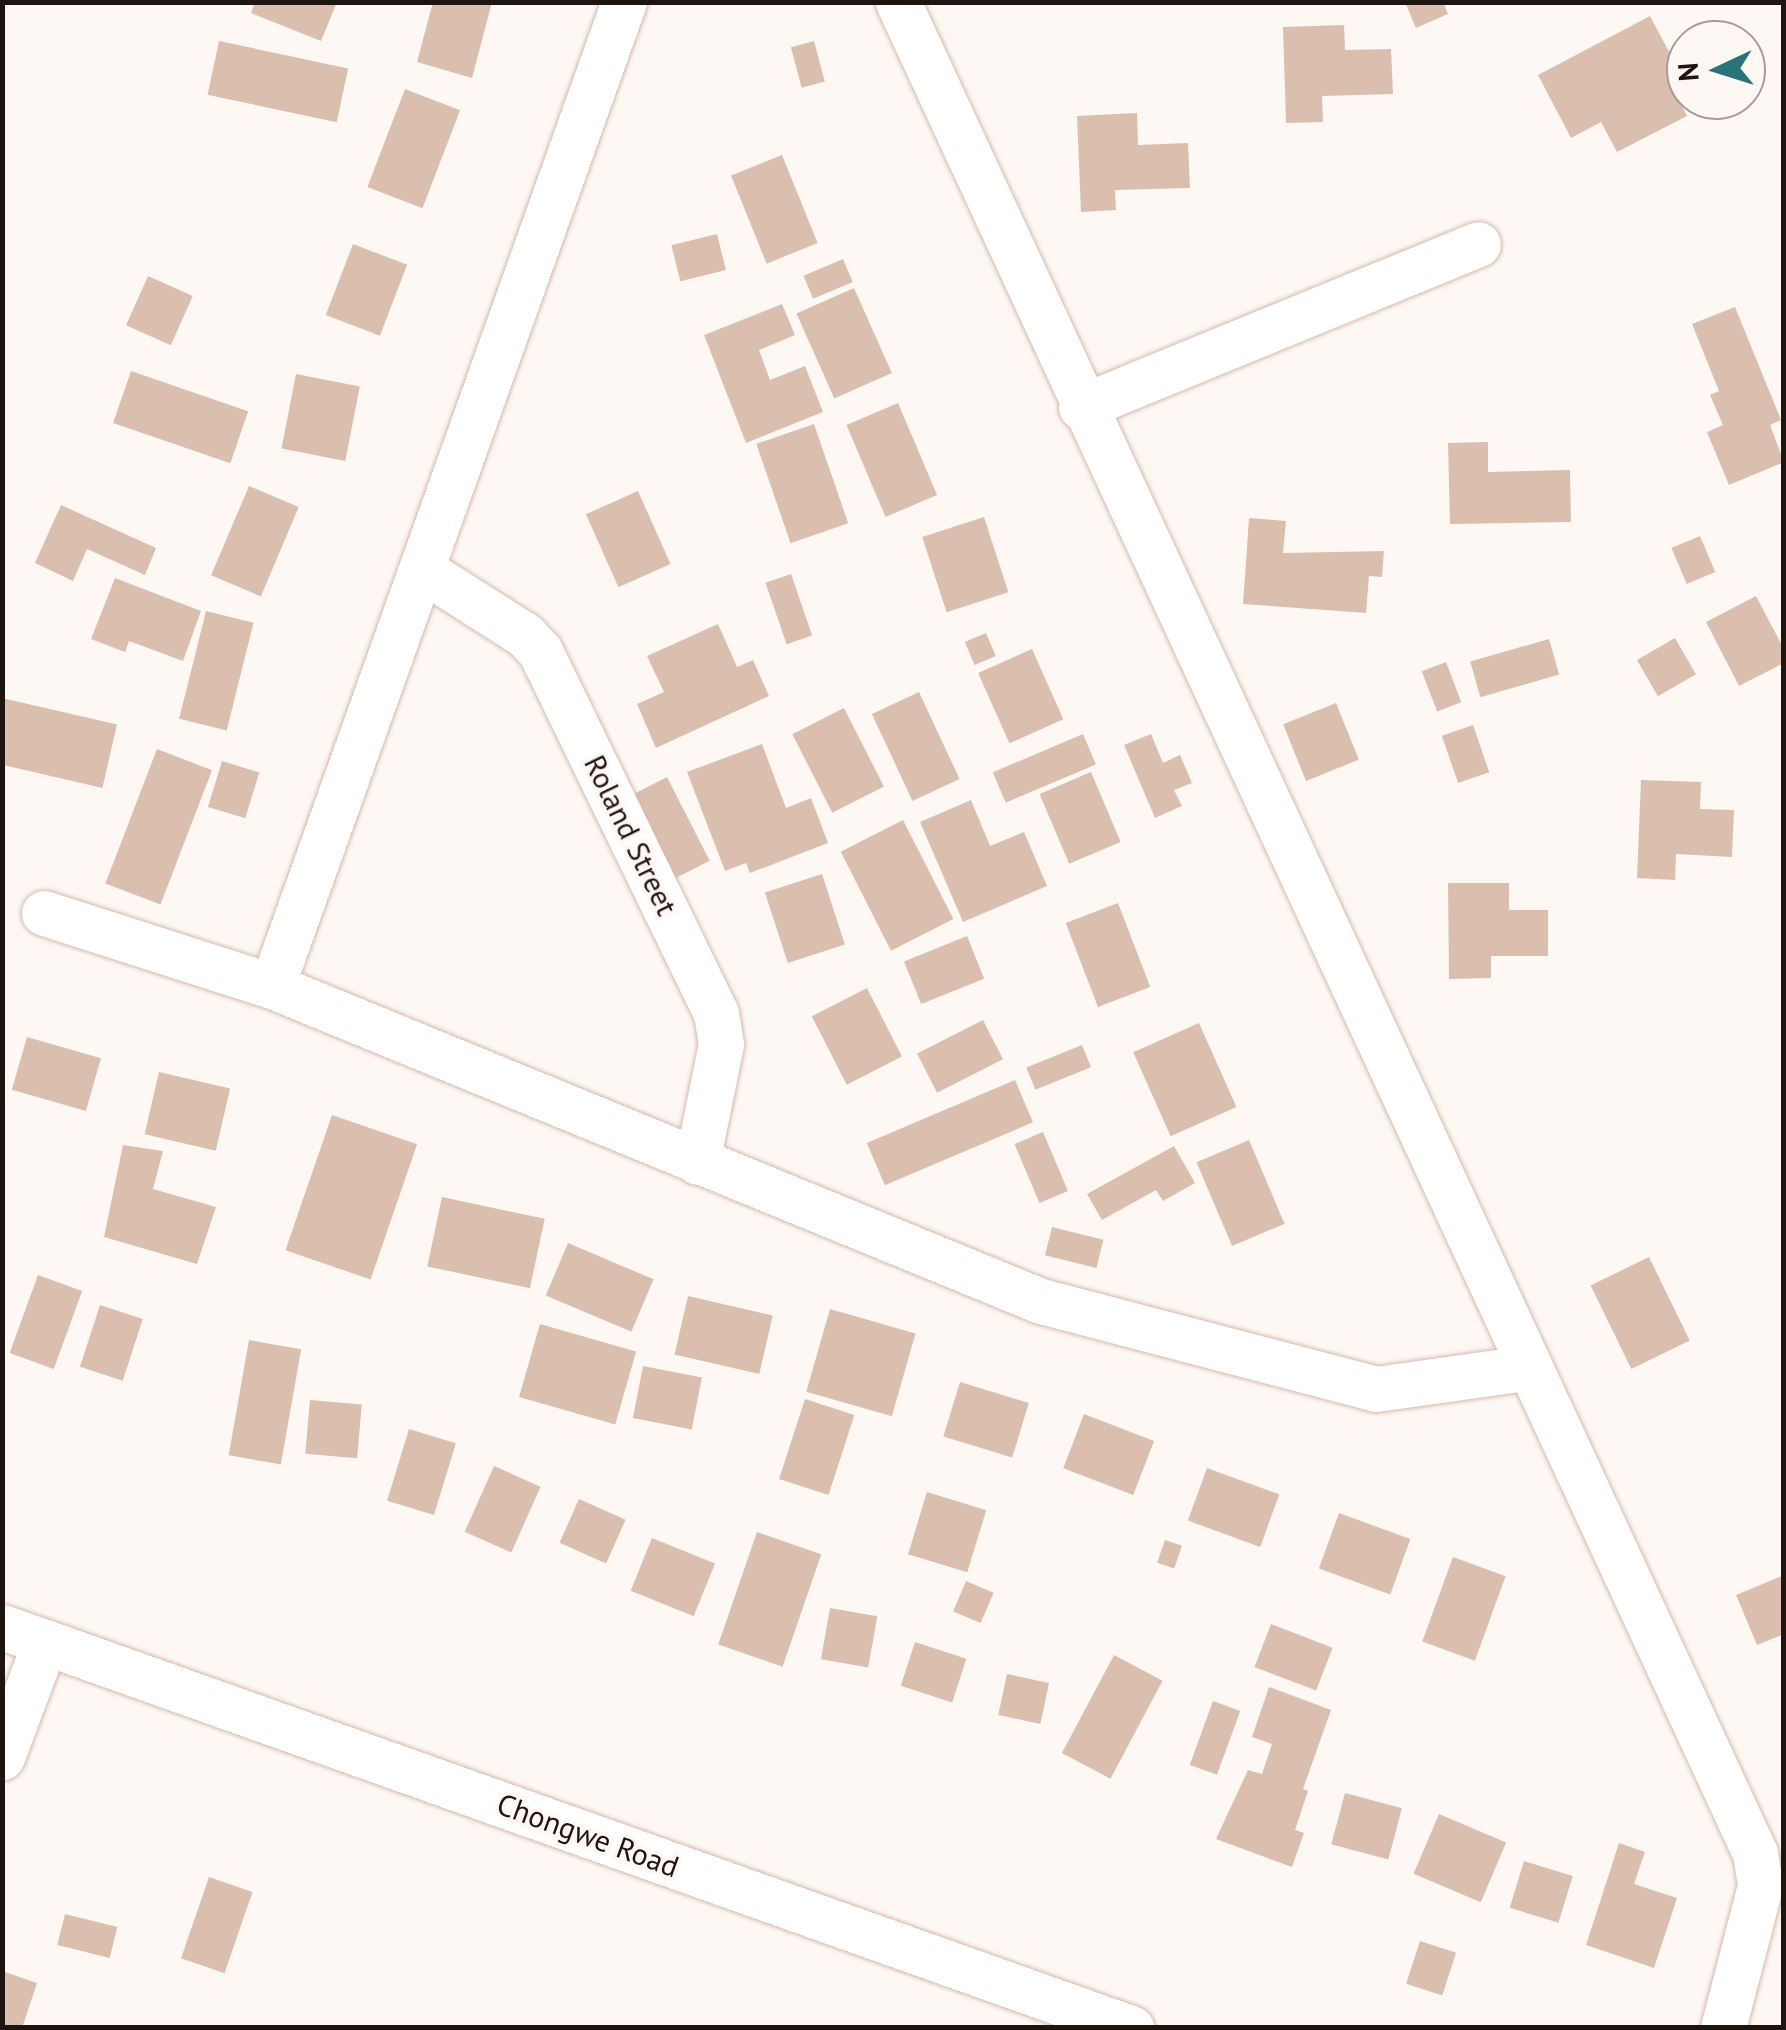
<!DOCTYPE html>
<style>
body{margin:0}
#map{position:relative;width:1786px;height:2030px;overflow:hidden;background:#fef8f5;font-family:"PT Sans",sans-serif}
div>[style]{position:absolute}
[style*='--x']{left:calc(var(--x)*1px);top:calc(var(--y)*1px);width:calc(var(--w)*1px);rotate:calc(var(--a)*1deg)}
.building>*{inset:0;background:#dabfaf;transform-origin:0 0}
.roads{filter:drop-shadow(0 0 2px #d5baab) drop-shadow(0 0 2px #d5baab)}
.minor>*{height:45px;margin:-22.5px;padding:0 22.5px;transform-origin:22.5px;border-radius:22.5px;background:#fff}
span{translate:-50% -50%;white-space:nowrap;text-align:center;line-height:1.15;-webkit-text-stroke:8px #fef8f5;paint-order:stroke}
.street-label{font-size:30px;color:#1f1510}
.frame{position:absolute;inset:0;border:5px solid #1f1510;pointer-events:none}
.north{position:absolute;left:1666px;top:20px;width:100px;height:100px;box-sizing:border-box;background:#fef8f5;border:2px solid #a59d99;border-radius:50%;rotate:266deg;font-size:28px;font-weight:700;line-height:40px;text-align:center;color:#1f1510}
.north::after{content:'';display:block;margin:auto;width:35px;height:45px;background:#2a7479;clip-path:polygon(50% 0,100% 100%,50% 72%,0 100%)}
</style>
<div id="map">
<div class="building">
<i style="clip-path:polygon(255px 2px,337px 2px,321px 41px,251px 13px)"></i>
<i style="clip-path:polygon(433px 2px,492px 2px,472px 78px,417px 62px)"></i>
<i style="clip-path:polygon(1405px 2px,1443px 2px,1448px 14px,1416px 28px)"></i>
<i style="clip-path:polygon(1650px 16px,1683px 78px,1671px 84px,1687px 116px,1617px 152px,1601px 122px,1571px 138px,1538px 75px)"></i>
<i style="clip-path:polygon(1344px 25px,1345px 50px,1391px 49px,1393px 94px,1322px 96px,1323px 122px,1286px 123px,1283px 27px)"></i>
<i style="left:219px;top:41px;width:132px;height:55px;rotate:12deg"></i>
<i style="left:814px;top:41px;width:42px;height:24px;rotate:75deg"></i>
<i style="left:405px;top:89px;width:59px;height:105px;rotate:21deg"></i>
<i style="clip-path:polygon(1137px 113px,1138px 145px,1188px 143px,1190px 188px,1115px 190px,1116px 210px,1081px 212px,1077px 116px)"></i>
<i style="left:782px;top:155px;width:95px;height:55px;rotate:68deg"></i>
<i style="left:717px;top:234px;width:37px;height:47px;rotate:76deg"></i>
<i style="left:353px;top:244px;width:58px;height:76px;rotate:21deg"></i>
<i style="left:843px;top:259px;width:25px;height:43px;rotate:67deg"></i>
<i style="left:148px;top:276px;width:49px;height:54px;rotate:24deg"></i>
<i style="left:854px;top:288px;width:93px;height:63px;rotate:66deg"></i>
<i style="clip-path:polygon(782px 304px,795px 335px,759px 350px,770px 380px,805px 366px,823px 412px,746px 443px,704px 335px)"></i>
<i style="clip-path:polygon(1735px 307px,1781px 420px,1770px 425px,1784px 462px,1729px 485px,1707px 432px,1723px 425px,1710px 395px,1719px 391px,1692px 324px)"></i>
<i style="left:131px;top:371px;width:124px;height:55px;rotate:19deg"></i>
<i style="left:296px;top:374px;width:65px;height:76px;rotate:11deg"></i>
<i style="left:898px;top:403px;width:100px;height:56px;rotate:67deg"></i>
<i style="left:814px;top:424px;width:105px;height:61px;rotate:71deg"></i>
<i style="clip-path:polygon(1488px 442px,1488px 472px,1570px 470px,1571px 522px,1450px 524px,1448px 443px)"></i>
<i style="left:249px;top:486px;width:54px;height:97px;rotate:23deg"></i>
<i style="left:638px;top:491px;width:80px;height:57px;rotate:66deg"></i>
<i style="clip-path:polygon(61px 505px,156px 548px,145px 575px,87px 549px,73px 581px,35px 563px)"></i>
<i style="left:984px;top:517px;width:79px;height:65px;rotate:72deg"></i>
<i style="clip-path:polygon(1249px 518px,1286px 521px,1283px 553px,1384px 551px,1382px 577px,1369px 576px,1366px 613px,1243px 604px)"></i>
<i style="left:1700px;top:536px;width:39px;height:31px;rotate:67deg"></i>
<i style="left:791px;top:574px;width:65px;height:27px;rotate:71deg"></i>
<i style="clip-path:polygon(115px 578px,201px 611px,183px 661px,129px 641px,125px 652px,91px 639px)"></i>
<i style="clip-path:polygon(1756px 596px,1784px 649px,1784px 663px,1739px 686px,1706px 622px)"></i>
<i style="left:206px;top:611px;width:49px;height:111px;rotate:14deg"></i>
<i style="clip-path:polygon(718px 624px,737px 667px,753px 660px,769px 696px,656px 748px,637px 704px,664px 692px,647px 656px)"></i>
<i style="left:986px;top:633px;width:25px;height:23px;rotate:67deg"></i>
<i style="left:1675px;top:638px;width:42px;height:44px;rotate:60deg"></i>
<i style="left:1549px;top:639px;width:37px;height:82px;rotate:74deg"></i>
<i style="left:1032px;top:649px;width:77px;height:59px;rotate:66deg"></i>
<i style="left:1446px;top:662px;width:43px;height:26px;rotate:69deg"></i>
<i style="left:919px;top:692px;width:96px;height:52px;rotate:65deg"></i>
<i style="left:2px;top:698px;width:118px;height:65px;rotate:13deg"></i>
<i style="left:1336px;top:703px;width:61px;height:57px;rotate:68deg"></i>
<i style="left:844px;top:708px;width:88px;height:58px;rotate:63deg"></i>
<i style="left:1473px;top:725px;width:50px;height:33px;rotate:71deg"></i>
<i style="left:1083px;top:734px;width:33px;height:98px;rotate:67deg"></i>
<i style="clip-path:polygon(1151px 734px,1163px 763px,1180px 755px,1192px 783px,1174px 790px,1182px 806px,1155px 818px,1124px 745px)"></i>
<i style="clip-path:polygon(762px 744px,786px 808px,811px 798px,828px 843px,750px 873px,746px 863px,725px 871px,687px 772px)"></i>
<i style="left:157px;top:749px;width:59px;height:144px;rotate:21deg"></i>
<i style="left:222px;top:761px;width:39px;height:48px;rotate:17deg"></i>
<i style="left:1091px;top:772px;width:76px;height:56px;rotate:67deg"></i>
<i style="left:667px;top:777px;width:94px;height:38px;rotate:63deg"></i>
<i style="clip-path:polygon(1641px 780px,1701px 782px,1700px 809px,1734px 810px,1732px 857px,1676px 854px,1675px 880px,1637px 878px)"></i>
<i style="clip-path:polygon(971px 800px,990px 846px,1024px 832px,1047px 886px,963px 922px,920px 822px)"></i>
<i style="left:903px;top:820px;width:111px;height:70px;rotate:63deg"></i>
<i style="left:822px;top:874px;width:74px;height:60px;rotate:72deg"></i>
<i style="clip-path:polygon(1448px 883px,1509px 883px,1509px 910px,1548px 910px,1548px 956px,1491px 956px,1491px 978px,1449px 979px)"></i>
<i style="left:1118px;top:903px;width:90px;height:56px;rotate:69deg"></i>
<i style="left:967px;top:936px;width:46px;height:68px;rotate:68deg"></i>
<i style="left:867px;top:988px;width:77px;height:62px;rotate:63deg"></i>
<i style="left:983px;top:1020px;width:44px;height:74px;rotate:63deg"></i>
<i style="left:1199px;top:1023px;width:92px;height:72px;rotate:66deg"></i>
<i style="left:27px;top:1037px;width:77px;height:55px;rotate:16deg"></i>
<i style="left:1082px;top:1045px;width:24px;height:60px;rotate:68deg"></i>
<i style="left:159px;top:1072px;width:73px;height:64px;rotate:13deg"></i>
<i style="left:1015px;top:1080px;width:46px;height:161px;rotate:67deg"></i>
<i style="left:332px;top:1115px;width:90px;height:143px;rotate:19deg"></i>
<i style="left:1043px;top:1132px;width:64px;height:31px;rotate:67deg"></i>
<i style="left:1249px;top:1140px;width:91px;height:57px;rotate:67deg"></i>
<i style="clip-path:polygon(123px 1145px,163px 1151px,153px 1189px,216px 1207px,197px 1264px,104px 1237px)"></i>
<i style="clip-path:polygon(1174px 1146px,1195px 1183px,1163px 1201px,1156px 1190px,1102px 1220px,1087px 1194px)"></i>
<i style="left:442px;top:1197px;width:105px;height:71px;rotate:12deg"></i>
<i style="left:1052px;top:1227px;width:53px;height:29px;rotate:14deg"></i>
<i style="left:568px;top:1243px;width:93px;height:57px;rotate:23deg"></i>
<i style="left:1649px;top:1257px;width:93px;height:65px;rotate:64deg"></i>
<i style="left:38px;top:1275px;width:47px;height:83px;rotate:20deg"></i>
<i style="left:688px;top:1296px;width:87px;height:60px;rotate:13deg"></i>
<i style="left:100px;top:1305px;width:45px;height:65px;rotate:18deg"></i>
<i style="left:830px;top:1309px;width:89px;height:86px;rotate:16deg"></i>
<i style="left:540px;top:1324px;width:100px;height:76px;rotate:16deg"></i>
<i style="left:249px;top:1340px;width:53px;height:117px;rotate:10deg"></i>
<i style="left:643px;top:1366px;width:60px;height:53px;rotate:11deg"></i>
<i style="left:960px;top:1382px;width:72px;height:57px;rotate:17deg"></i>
<i style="left:805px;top:1399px;width:52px;height:84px;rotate:18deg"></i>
<i style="left:310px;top:1400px;width:52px;height:54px;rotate:5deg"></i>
<i style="left:1084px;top:1414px;width:75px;height:58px;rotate:21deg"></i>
<i style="left:409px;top:1429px;width:49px;height:75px;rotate:17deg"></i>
<i style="left:494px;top:1466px;width:51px;height:72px;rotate:24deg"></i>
<i style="left:1207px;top:1468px;width:77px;height:56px;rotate:20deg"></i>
<i style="left:927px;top:1492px;width:62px;height:65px;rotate:17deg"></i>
<i style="left:579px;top:1499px;width:51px;height:48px;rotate:24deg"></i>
<i style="left:1339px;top:1513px;width:76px;height:59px;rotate:20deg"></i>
<i style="left:757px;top:1532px;width:68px;height:119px;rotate:19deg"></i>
<i style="left:652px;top:1538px;width:68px;height:57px;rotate:22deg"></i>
<i style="left:1165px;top:1540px;width:18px;height:24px;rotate:19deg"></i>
<i style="left:1453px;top:1557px;width:56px;height:90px;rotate:20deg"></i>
<i style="clip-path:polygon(1784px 1575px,1784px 1634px,1757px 1645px,1736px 1595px)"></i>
<i style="left:966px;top:1581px;width:30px;height:33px;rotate:23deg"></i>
<i style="left:830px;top:1608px;width:48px;height:52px;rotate:10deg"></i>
<i style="left:1271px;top:1624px;width:66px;height:46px;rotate:21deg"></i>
<i style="left:915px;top:1642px;width:54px;height:46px;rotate:18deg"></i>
<i style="left:1114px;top:1655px;width:55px;height:111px;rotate:28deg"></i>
<i style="left:1007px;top:1674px;width:43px;height:42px;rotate:12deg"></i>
<i style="clip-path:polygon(1269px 1687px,1331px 1710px,1303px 1789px,1308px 1791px,1295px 1830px,1304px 1833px,1292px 1867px,1216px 1839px,1248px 1770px,1262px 1774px,1272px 1744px,1252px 1737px)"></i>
<i style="left:1213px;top:1701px;width:29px;height:68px;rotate:20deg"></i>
<i style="left:1345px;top:1793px;width:59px;height:53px;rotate:15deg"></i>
<i style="left:1439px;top:1814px;width:73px;height:65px;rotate:23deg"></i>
<i style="clip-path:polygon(1619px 1843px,1645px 1852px,1634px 1884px,1677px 1898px,1654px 1968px,1586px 1945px)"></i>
<i style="left:1524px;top:1861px;width:51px;height:49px;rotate:17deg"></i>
<i style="left:209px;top:1877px;width:46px;height:86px;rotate:19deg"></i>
<i style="left:65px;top:1914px;width:54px;height:32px;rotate:14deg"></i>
<i style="left:1420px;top:1941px;width:38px;height:45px;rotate:18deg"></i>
<i style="clip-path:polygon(2px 1971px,37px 1983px,22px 2028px,2px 2028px)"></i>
</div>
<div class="roads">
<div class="minor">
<i style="--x:898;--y:2;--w:2040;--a:65.16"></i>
<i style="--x:1755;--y:1853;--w:33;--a:81"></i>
<i style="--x:1760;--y:1886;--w:147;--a:104.6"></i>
<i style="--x:1081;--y:407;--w:429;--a:-22.3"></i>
<i style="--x:421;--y:569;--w:123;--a:32.4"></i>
<i style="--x:525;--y:635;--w:22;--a:47"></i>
<i style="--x:540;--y:651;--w:403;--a:64.1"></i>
<i style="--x:716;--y:1013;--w:31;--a:81"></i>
<i style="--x:721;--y:1044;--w:120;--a:101.5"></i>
<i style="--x:44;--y:913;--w:239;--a:17.8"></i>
<i style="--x:272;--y:986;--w:831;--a:22.28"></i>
<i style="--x:1041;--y:1301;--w:346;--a:14.7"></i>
<i style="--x:1376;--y:1389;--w:151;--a:-8"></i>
<i style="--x:272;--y:986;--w:1045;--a:-70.32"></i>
<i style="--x:2;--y:1627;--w:46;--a:19.2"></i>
<i style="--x:45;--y:1642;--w:123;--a:110.5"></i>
<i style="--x:45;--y:1642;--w:1153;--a:19.57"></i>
</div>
</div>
<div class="street-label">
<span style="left:631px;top:835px;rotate:64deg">Roland Street</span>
<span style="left:588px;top:1835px;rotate:20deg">Chongwe Road</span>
</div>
<div class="frame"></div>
<div class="north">N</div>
</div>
